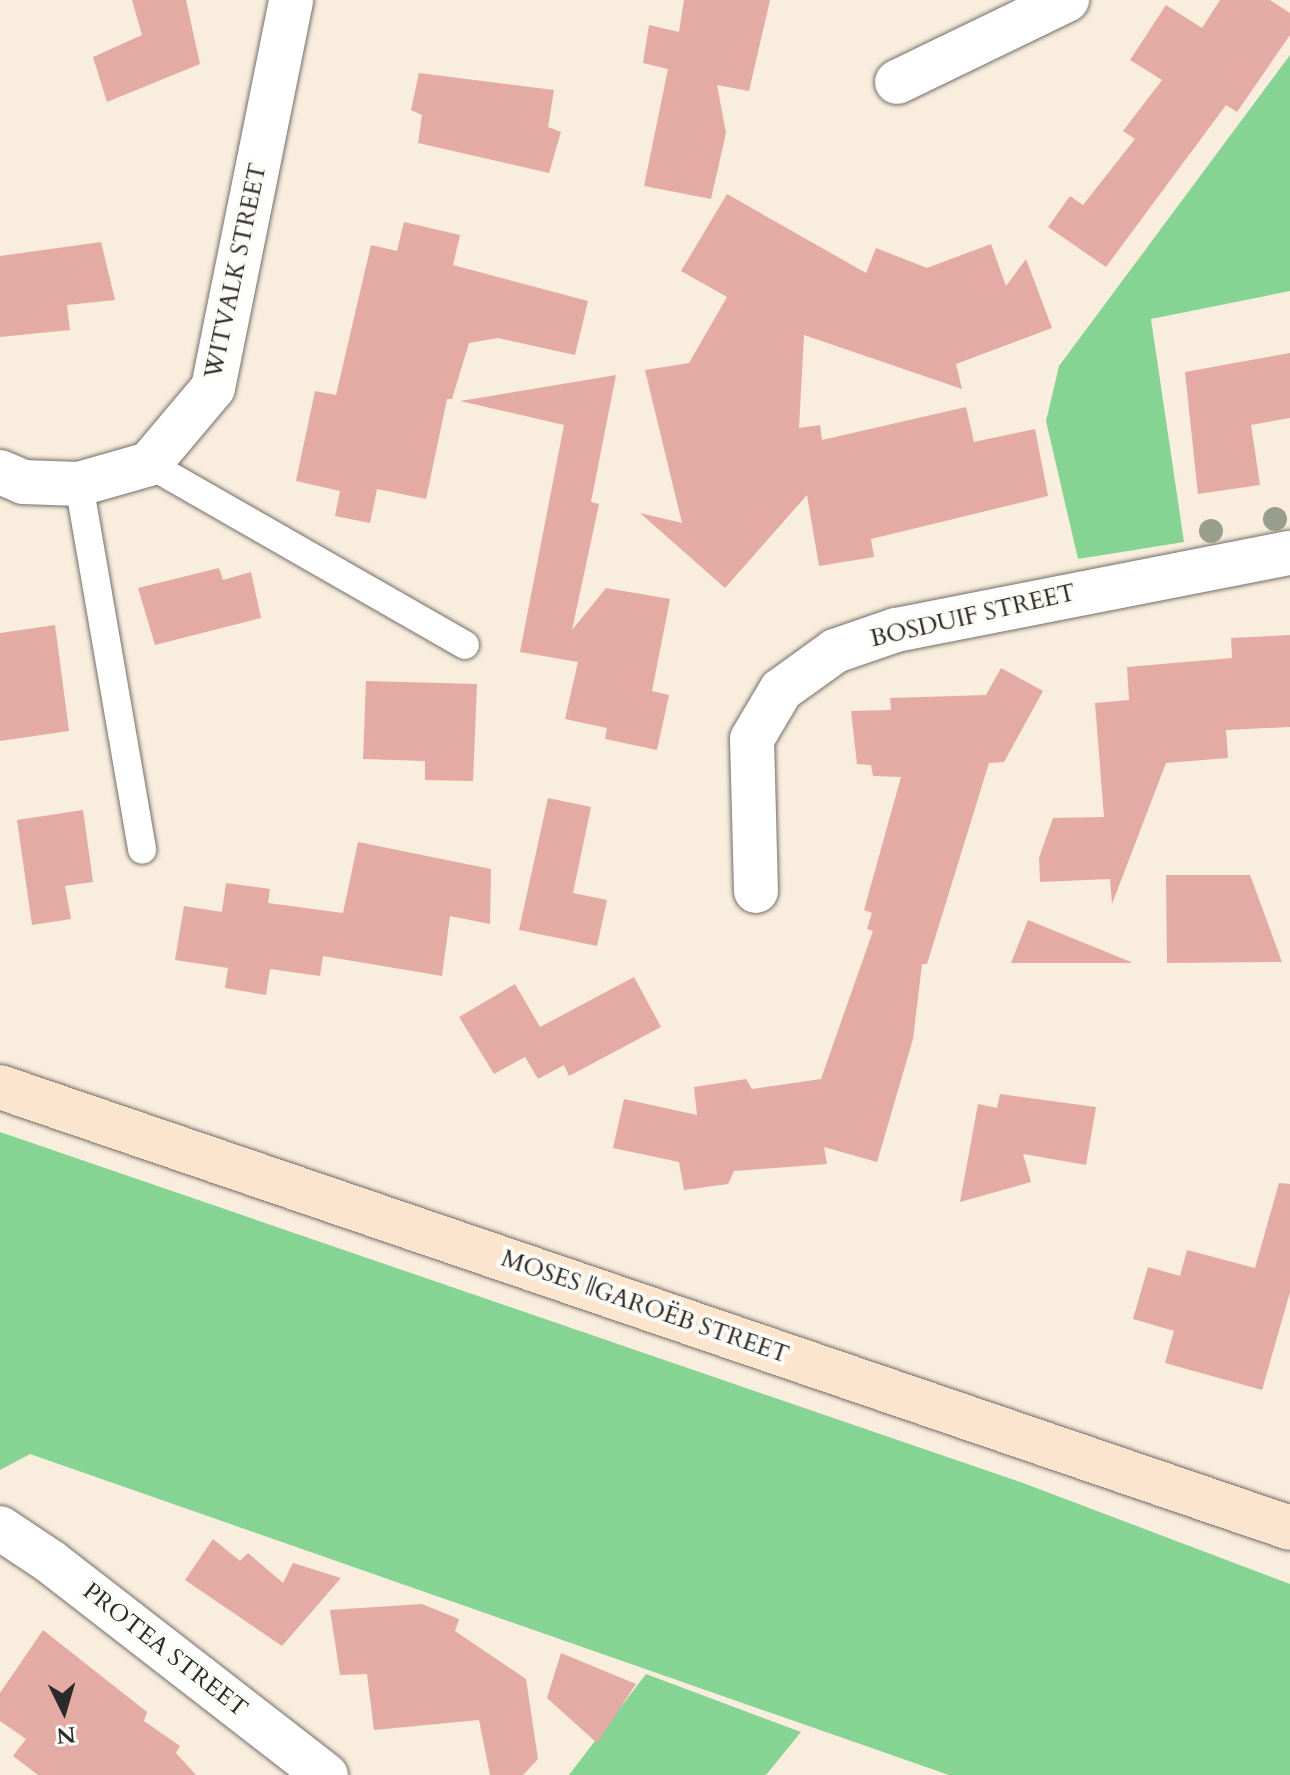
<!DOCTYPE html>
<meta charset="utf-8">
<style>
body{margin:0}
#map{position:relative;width:1290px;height:1775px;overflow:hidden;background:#f9eddd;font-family:Cardo,serif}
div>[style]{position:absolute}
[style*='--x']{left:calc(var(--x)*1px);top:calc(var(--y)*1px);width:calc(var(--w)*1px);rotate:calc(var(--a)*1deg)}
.green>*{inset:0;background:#85d493}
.building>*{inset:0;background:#e4aba5}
.roads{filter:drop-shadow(0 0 2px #736f69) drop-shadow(0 0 2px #736f69)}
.service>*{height:28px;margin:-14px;padding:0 14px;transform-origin:14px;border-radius:14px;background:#fff}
.minor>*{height:44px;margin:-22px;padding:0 22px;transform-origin:22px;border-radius:22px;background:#fff}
.secondary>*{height:44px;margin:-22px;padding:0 22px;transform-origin:22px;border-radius:22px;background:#fce5cf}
.trees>*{width:24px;height:24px;margin:-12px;border-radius:50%;background:#979e8c}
span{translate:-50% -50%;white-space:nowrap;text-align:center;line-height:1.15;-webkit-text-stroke:8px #fdfcf7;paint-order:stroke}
.street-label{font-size:24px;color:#2b2b2b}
.north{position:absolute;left:24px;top:1671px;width:80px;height:80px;-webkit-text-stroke:6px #fdfcf7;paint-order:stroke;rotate:175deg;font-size:22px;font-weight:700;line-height:32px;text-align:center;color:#2b2b2b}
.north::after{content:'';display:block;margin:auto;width:28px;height:36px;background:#2b2b2b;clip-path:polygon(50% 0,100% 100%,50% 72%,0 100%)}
</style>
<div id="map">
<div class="green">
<i style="clip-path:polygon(1290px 55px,1290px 291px,1151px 319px,1184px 542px,1078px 559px,1046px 421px,1059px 366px)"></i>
<i style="clip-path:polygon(0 1132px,1023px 1483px,1290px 1584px,1290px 1775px,949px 1775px,30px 1454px,0 1470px)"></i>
<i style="clip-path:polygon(646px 1674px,801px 1732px,766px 1775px,569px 1775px)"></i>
</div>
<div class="building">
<i style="clip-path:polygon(132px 0,186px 0,200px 64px,107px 102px,93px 57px,142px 35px)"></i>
<i style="clip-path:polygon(684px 0,770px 0,749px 91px,717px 85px,726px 133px,711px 199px,644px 186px,668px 69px,643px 63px,649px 25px,679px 32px)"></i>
<i style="clip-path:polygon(1220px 0,1270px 0,1290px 13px,1290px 35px,1237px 112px,1226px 105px,1106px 267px,1048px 227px,1070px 196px,1083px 205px,1135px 139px,1123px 131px,1162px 80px,1130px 60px,1166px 5px,1202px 28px)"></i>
<i style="clip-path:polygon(419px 73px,554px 90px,548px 127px,561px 132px,549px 173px,418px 143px,422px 115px,411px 110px)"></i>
<i style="clip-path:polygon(727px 194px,866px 273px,876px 248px,927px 268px,991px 244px,1006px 286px,1026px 259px,1052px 328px,956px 364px,962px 389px,804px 335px,799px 428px,820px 425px,822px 440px,966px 407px,974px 442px,1035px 429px,1048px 496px,871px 539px,874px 557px,819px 566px,807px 495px,725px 588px,640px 513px,682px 523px,645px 370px,689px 363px,727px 297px,681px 271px)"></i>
<i style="clip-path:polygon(404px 222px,460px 235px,453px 265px,588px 301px,575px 355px,498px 338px,469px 343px,452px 399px,447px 399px,426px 499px,377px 489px,370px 523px,335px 516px,340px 491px,296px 481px,315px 391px,336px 395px,371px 245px,397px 251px)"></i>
<i style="clip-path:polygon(101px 242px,115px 300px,67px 305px,70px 330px,0 337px,0 256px)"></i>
<i style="clip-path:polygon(1290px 353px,1290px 418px,1251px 425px,1260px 485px,1198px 494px,1185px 372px)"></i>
<i style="clip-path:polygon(616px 375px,591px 502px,599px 504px,572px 630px,606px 588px,670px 599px,652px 691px,669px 695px,657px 750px,605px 739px,607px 728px,565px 719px,578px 662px,520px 652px,564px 425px,460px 401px)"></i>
<i style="clip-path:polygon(219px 568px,223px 580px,251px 572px,261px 618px,155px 645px,138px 588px)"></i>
<i style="clip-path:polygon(55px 625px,69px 731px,0 741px,0 633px)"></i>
<i style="clip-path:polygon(1290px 635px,1290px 727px,1226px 730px,1228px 758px,1166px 763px,1112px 904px,1110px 879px,1040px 882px,1039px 858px,1053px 818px,1104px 817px,1095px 703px,1129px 700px,1127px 667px,1232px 658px,1231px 638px)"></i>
<i style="clip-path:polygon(1001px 668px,1043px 691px,1004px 762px,989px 763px,927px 964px,922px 964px,913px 1039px,877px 1162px,824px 1147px,827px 1164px,734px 1171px,728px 1184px,684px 1190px,679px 1162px,613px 1148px,624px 1099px,697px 1115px,694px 1087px,746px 1079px,752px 1089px,821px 1079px,873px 931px,867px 929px,872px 913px,864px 910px,901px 777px,873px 776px,871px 765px,857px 764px,851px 711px,891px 710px,890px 698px,986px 695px)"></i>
<i style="clip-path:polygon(366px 681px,477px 684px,473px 781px,425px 780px,425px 761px,363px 759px)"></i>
<i style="clip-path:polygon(548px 798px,591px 807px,573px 893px,607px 900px,597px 946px,519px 930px)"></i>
<i style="clip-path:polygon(83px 810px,93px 882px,65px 886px,71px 919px,32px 925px,17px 820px)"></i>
<i style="clip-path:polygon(358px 842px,491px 869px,490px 924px,450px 916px,442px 976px,323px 956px,320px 976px,270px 969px,266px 995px,225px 988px,228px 968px,175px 960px,184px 906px,222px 912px,226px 883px,270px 889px,268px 903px,343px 913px)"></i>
<i style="clip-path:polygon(1166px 875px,1250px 875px,1282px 962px,1167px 963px)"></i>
<i style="clip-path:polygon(1028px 920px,1131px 962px,1131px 963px,1011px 963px)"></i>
<i style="clip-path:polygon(634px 977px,661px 1027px,569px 1076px,564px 1065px,538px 1079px,525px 1057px,494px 1074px,459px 1017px,515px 984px,540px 1027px)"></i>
<i style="clip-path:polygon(1000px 1094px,1096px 1107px,1086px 1165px,1023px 1154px,1031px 1182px,960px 1202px,978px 1104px,997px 1108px)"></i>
<i style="clip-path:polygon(1279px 1183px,1290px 1184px,1290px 1292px,1262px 1390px,1165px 1363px,1174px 1331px,1133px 1319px,1148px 1267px,1180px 1276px,1187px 1250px,1255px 1268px)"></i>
<i style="clip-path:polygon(213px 1539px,240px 1561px,248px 1553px,283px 1583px,293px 1563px,341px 1578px,282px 1646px,185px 1580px)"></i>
<i style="clip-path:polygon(422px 1604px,459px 1619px,455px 1631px,526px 1679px,538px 1759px,523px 1775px,490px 1775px,479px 1720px,374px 1730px,367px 1674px,340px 1675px,330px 1610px)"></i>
<i style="clip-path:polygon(43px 1630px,147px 1712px,144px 1721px,180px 1746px,176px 1753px,196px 1775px,38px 1775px,13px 1756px,26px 1739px,0 1721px,0 1693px)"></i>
<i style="clip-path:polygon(561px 1653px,636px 1684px,597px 1743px,547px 1698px)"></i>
</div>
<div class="roads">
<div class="service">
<i style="--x:149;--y:464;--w:364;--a:29.8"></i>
<i style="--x:79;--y:484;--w:371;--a:80.2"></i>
</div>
<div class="minor">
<i style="--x:897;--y:82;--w:189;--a:-25.8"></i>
<i style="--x:0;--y:472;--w:25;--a:23"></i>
<i style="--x:23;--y:482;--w:56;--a:2"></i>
<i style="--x:79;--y:484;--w:73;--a:-15.9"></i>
<i style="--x:149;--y:464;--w:99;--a:-49.9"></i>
<i style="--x:213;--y:388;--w:396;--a:-78.6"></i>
<i style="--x:756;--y:891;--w:152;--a:-91.5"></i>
<i style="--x:752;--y:739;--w:57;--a:-59.4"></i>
<i style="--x:781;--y:690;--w:67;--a:-35.8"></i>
<i style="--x:835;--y:651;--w:65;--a:-19"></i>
<i style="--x:896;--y:630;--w:401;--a:-11.1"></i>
<i style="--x:0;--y:1528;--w:61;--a:33.7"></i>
<i style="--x:51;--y:1562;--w:348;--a:37.8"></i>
</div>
<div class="secondary">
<i style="--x:0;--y:1087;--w:1363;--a:18.87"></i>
</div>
</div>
<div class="trees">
<i style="left:1275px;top:519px"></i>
<i style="left:1211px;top:531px"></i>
</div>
<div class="street-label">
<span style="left:236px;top:271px;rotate:-78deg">WITVALK STREET</span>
<span style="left:973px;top:616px;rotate:-13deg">BOSDUIF STREET</span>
<span style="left:645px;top:1307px;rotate:19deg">MOSES ǁGAROËB STREET</span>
<span style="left:165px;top:1650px;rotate:38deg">PROTEA STREET</span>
</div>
<div class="north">N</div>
</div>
